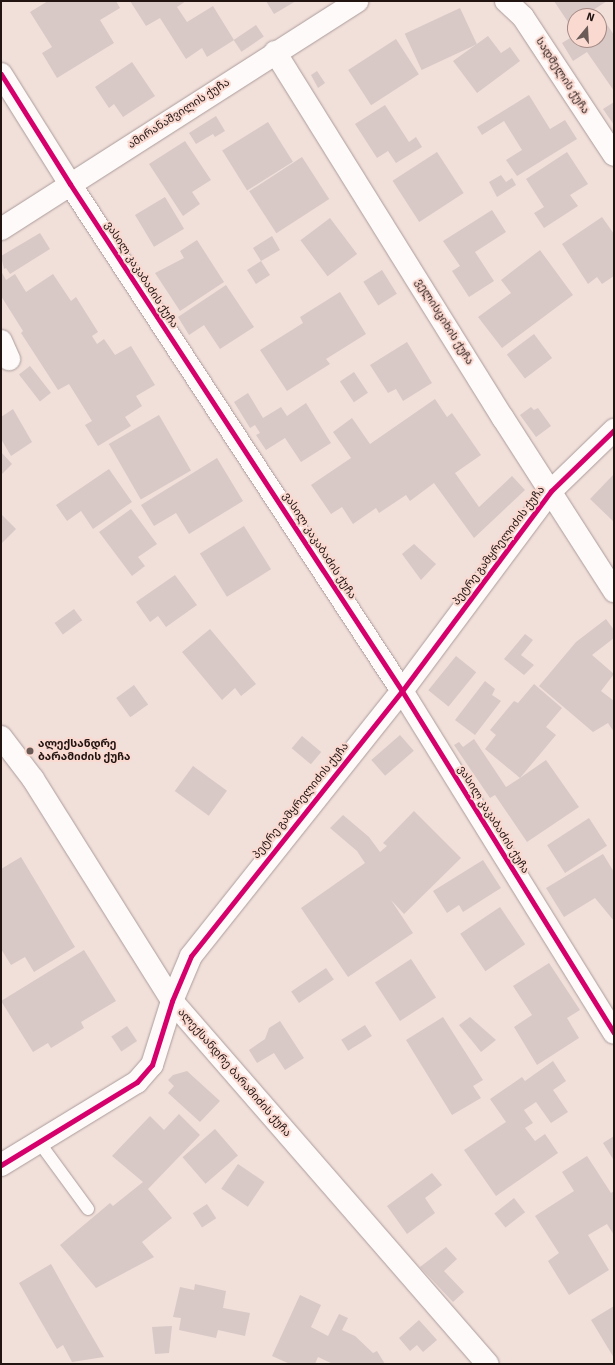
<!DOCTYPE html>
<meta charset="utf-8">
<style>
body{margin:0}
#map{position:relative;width:615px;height:1365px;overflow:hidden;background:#f1dfda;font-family:Signika,"Noto Sans Georgian",sans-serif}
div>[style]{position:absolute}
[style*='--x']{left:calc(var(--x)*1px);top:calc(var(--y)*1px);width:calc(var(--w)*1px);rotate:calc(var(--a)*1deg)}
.building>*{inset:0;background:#d8c9c7;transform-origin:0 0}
.roads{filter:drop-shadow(0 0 1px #ab9c99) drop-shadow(0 0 1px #ab9c99)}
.service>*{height:12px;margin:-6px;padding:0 6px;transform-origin:6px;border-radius:6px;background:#fdfaf9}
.minor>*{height:22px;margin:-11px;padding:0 11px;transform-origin:11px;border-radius:11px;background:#fdfaf9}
.tertiary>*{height:22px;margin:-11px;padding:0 11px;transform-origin:11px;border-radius:11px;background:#fdfaf9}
.cycleway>*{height:5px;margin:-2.5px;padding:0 2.5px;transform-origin:2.5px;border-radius:2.5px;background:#d6006c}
.dots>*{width:11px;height:11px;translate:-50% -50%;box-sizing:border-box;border:2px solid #fad9d1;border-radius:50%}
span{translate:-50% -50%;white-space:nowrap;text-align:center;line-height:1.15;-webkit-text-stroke:4px #fad9d1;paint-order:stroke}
.street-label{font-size:11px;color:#221411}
.poi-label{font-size:11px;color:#221411;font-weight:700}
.left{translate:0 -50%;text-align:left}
.frame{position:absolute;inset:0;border:2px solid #221411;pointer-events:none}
.north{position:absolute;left:567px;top:8px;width:40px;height:40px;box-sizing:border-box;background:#fad9d1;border:1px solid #a48a84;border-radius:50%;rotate:18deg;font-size:11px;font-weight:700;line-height:16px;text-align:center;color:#221411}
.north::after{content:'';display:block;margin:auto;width:14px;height:18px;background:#6a5b57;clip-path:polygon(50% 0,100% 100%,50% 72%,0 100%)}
</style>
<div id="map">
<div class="building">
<i style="clip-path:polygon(48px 1px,116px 1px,120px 8px,100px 20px,114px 43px,57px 78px,42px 53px,52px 47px,30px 12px)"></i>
<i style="clip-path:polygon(130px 1px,186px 1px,177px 7px,187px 22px,213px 6px,234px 40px,207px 57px,202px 48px,186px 59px,160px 18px,146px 26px)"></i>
<i style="clip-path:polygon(266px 1px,296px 1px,274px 14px)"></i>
<i style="clip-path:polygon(554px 1px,607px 1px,584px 16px,575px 16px,575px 22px,570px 25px)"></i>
<i style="left:460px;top:8px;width:40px;height:61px;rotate:65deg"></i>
<i style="clip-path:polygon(604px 20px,614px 35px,614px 91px,587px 52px,573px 61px,562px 43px,575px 35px,575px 40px,599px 40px,599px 23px)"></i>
<i style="left:256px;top:25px;width:14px;height:27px;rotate:56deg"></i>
<i style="clip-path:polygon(488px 36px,501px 53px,510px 47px,520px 61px,477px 93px,453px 61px)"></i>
<i style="left:396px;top:39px;width:42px;height:57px;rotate:57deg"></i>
<i style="clip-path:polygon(132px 62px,155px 96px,123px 117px,114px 104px,109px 108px,95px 87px)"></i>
<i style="clip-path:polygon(317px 71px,325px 83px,318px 88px,311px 75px)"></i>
<i style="clip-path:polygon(529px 95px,550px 129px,565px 120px,577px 139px,517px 176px,506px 160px,522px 150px,504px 121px,482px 135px,477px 127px)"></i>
<i style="clip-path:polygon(614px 102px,614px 125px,603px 109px)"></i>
<i style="clip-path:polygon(385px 105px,409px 142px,416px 137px,422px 147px,396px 163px,388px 151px,377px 158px,355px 124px)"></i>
<i style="clip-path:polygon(216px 116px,225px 131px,215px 137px,213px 134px,196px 144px,189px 133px)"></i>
<i style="left:268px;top:122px;width:47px;height:54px;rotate:58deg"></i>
<i style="clip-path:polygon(185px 141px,211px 180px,192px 192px,200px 204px,183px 216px,149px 164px)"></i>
<i style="left:437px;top:152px;width:49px;height:53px;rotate:57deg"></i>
<i style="clip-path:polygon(567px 152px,588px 184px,570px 195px,578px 206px,544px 228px,534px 213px,544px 207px,526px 179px)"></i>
<i style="left:302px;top:157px;width:50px;height:63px;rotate:57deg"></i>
<i style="clip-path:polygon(501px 175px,506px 182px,512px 178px,516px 185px,497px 197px,489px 182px)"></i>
<i style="left:165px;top:197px;width:37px;height:35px;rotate:59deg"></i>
<i style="clip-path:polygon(492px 210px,506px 232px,475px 252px,494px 281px,469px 297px,452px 271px,460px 266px,443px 241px)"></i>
<i style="clip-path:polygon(602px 217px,614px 234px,614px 276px,602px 284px,597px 277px,588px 284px,562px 244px)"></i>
<i style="left:330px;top:218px;width:45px;height:37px;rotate:53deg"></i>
<i style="clip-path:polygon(40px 233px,50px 249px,10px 274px,6px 268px,4px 269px,1px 256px)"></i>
<i style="clip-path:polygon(272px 236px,280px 250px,261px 261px,270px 275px,256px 284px,247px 270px,261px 261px,253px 248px)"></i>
<i style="clip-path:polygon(197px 240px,224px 282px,180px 311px,155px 273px,184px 258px,180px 251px)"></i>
<i style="clip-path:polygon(540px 250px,573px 295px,502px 348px,478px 317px,511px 293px,501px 280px)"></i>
<i style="left:382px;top:270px;width:28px;height:22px;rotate:58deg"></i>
<i style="clip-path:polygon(1px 271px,6px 280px,15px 274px,26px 292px,53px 274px,71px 301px,76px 297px,98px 332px,92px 336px,97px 344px,104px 339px,115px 355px,131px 346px,155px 385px,136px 396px,142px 406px,125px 417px,131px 426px,98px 446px,85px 425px,92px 421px,69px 384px,58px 390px,21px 333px,23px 331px,1px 296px)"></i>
<i style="clip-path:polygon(226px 285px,254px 327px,220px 349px,204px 325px,189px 335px,178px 317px)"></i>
<i style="clip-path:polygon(340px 292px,366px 334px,326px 359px,330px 364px,287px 391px,260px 350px,303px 323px,300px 317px)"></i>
<i style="left:534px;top:334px;width:30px;height:34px;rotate:53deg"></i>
<i style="clip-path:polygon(407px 342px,432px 383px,403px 401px,396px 389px,388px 393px,370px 365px)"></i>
<i style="left:30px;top:366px;width:34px;height:14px;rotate:52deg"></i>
<i style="left:354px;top:372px;width:25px;height:17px;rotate:56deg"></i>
<i style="clip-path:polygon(248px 393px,263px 418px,281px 407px,287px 416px,306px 403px,331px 443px,301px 462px,285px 438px,266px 450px,256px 435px,260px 433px,255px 425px,250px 428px,234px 402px)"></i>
<i style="clip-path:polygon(435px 399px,447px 417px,452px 413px,481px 455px,455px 473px,479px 507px,512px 476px,525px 490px,474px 538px,434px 483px,410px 501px,406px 495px,379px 513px,376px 508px,353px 524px,342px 507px,331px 514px,311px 485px,351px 458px,333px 432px,352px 418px,370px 444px)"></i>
<i style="clip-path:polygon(531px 407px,534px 410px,538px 408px,551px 426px,536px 437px,520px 415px)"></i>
<i style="clip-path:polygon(13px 409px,32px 442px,11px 456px,1px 439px,1px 417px)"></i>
<i style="left:159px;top:415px;width:64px;height:58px;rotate:60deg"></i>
<i style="clip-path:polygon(1px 452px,12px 464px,1px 475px)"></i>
<i style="clip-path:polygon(217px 458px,243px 501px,189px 534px,176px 513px,154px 526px,141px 505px)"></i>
<i style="clip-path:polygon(109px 469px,132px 502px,93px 529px,81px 511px,67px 521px,56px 505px)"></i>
<i style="clip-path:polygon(614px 474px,614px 522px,590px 499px)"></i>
<i style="clip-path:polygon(131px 509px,157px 544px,138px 557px,145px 566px,132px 576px,99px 532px)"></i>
<i style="clip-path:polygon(1px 514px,16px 529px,1px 544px)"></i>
<i style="left:244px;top:526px;width:51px;height:52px;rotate:58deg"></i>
<i style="clip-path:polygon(414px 544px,436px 564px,421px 580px,402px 554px)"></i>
<i style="clip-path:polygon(175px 575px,197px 605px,166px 627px,158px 616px,150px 622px,136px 602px)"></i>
<i style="left:74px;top:609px;width:14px;height:24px;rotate:54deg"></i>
<i style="clip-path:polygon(606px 619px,614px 630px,614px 638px,592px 655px,614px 674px,601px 691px,614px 701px,614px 732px,608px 723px,593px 732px,539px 686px,576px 642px)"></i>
<i style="clip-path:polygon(210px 629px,256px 684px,241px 696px,235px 688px,222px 700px,182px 652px)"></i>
<i style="clip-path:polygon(525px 634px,533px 640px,521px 655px,534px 665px,524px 675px,504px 659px)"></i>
<i style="left:456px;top:656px;width:26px;height:44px;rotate:39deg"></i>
<i style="clip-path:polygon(485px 681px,495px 689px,492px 695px,501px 701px,475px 735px,455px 720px)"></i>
<i style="clip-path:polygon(534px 684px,562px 708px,546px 727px,556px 735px,520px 778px,546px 760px,579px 807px,527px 842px,495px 795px,490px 798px,454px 745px,459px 742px,463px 747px,474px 739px,506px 787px,520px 778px,485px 749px,496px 735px,490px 730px,514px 701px,518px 703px)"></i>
<i style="left:134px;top:685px;width:24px;height:22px;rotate:54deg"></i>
<i style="left:400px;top:735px;width:21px;height:38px;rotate:49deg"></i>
<i style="left:302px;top:736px;width:25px;height:16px;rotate:40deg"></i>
<i style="left:193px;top:766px;width:42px;height:31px;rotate:36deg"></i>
<i style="clip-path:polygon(414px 811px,461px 858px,404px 914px,391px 900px,413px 933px,348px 977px,301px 908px,365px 863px,357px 851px,330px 828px,343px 815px,369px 837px,380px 852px,387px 846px,383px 843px)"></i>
<i style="left:589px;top:818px;width:33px;height:50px;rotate:57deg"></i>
<i style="clip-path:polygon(603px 854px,614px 872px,614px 921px,595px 898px,564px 917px,546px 888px)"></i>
<i style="clip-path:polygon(21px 857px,75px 947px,34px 972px,25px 957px,11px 965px,1px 949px,1px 869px)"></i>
<i style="clip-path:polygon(483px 860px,501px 888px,463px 912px,459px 905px,447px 913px,433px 891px)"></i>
<i style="left:500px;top:907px;width:45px;height:48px;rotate:56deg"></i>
<i style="clip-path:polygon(84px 950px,116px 1001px,81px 1022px,84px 1028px,51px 1048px,48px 1043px,33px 1052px,1px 1001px)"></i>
<i style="left:411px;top:959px;width:46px;height:43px;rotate:57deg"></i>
<i style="clip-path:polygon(549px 963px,580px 1010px,567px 1018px,579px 1038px,537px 1065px,514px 1027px,532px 1015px,513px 986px)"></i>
<i style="left:326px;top:968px;width:14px;height:42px;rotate:56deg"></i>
<i style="clip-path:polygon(443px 1017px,483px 1080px,473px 1086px,481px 1098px,452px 1115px,406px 1040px)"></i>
<i style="clip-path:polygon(470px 1017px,496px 1040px,481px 1052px,459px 1025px)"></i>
<i style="clip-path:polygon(280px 1021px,304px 1058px,285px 1070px,274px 1053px,257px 1063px,249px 1050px,265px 1039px,269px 1028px)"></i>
<i style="left:365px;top:1025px;width:13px;height:28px;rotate:58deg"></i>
<i style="left:127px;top:1026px;width:18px;height:19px;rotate:56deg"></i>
<i style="clip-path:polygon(553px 1061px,566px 1081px,553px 1090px,568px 1112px,551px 1123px,536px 1102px,524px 1110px,533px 1123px,525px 1128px,535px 1141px,545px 1134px,558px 1153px,496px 1196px,464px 1150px,506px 1122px,490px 1099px,522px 1077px,525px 1081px)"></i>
<i style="clip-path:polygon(187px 1071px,220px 1101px,200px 1122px,168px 1093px,174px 1086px,168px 1080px,173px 1075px)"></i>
<i style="clip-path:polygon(179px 1114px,200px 1135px,148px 1189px,172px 1218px,142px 1242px,154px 1257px,96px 1288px,60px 1245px,110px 1203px,113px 1206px,143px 1182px,112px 1156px,150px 1116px,164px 1130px)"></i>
<i style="left:215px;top:1129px;width:35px;height:43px;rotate:49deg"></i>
<i style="clip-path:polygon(614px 1136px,614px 1158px,613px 1159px,603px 1143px)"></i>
<i style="clip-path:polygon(587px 1156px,611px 1193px,614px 1191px,614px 1235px,607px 1224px,588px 1235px,609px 1270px,569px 1295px,548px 1261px,559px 1253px,535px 1216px,574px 1191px,562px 1172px)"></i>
<i style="left:238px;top:1164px;width:32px;height:30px;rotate:34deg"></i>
<i style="clip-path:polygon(432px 1173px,442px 1185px,425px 1198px,435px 1213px,407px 1234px,387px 1206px)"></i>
<i style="left:514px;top:1198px;width:18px;height:25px;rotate:52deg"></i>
<i style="left:207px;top:1204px;width:17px;height:17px;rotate:57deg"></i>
<i style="clip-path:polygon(446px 1247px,457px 1259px,444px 1271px,464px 1292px,453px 1302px,420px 1267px)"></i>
<i style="clip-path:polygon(51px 1264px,71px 1300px,104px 1357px,72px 1362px,63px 1345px,57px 1349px,39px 1318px,19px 1283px)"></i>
<i style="clip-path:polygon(195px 1284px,226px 1291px,223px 1308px,250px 1313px,245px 1336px,218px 1330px,216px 1338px,179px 1330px,181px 1318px,173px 1317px,180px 1287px,194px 1290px)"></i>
<i style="clip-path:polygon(300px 1295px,321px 1305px,311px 1327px,328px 1336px,339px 1314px,348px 1318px,342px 1330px,355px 1336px,373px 1353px,377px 1351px,385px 1364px,333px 1364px,318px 1357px,315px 1364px,290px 1364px,272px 1356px)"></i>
<i style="clip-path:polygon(614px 1306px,614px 1358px,591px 1320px)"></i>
<i style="clip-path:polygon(419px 1320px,437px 1340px,423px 1352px,417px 1345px,410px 1351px,399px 1338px)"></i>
<i style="clip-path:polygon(172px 1326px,169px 1353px,155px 1354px,152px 1327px)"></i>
</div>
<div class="roads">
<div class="service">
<i style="--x:39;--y:1142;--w:83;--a:53.8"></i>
</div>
<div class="minor">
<i style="--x:506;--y:1;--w:23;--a:43"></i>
<i style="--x:523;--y:17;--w:165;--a:56.6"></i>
<i style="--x:275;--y:52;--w:431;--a:58.1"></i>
<i style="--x:503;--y:418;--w:206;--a:57.3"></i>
<i style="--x:1;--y:74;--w:130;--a:57.9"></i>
<i style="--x:70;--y:184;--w:606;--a:56.78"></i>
<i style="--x:402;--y:691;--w:402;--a:58.2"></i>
<i style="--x:1;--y:229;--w:423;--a:-32.6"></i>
<i style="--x:1;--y:341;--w:20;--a:66"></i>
<i style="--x:172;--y:1001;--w:481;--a:49"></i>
</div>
<div class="tertiary">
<i style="--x:1;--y:737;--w:53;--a:52.7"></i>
<i style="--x:33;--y:779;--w:262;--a:57.9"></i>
<i style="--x:1;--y:1165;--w:159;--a:-31.4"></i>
<i style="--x:137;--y:1082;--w:23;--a:-49"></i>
<i style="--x:152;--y:1065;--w:67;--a:-72.6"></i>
<i style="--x:172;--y:1001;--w:49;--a:-67.1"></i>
<i style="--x:191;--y:956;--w:339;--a:-51.5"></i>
<i style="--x:402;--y:691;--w:249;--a:-53.3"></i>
<i style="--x:551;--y:491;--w:88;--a:-44.1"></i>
</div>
</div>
<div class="cycleway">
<i style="--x:1;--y:74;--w:130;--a:57.9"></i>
<i style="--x:70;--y:184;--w:606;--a:56.78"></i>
<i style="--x:402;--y:691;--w:402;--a:58.2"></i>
<i style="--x:1;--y:1165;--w:159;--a:-31.4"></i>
<i style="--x:137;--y:1082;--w:23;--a:-49"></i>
<i style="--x:152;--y:1065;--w:67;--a:-72.6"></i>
<i style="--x:172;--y:1001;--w:49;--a:-67.1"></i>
<i style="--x:191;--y:956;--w:339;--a:-51.5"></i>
<i style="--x:402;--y:691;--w:249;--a:-53.3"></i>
<i style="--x:551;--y:491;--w:88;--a:-44.1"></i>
</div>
<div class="dots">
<i style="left:30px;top:751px;background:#6a5b57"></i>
</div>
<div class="street-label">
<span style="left:562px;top:76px;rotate:57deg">სადმელის ქუჩა</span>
<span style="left:179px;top:114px;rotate:-33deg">ამირანაშვილის ქუჩა</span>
<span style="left:141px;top:275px;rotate:57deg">ვასილ კაკაბაძის ქუჩა</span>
<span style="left:444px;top:322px;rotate:58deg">ველისციხის ქუჩა</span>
<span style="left:319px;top:546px;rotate:57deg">ვასილ კაკაბაძის ქუჩა</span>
<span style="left:499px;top:546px;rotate:-53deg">პეტრე გამყრელიძის ქუჩა</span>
<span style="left:301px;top:801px;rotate:-51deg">პეტრე გამყრელიძის ქუჩა</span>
<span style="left:493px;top:820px;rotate:58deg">ვასილ კაკაბაძის ქუჩა</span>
<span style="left:234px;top:1073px;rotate:49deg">ალექსანდრე ბარამიძის ქუჩა</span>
</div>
<div class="poi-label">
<span class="left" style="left:38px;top:751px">ალექსანდრე<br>ბარამიძის ქუჩა</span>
</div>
<div class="frame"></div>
<div class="north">N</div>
</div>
